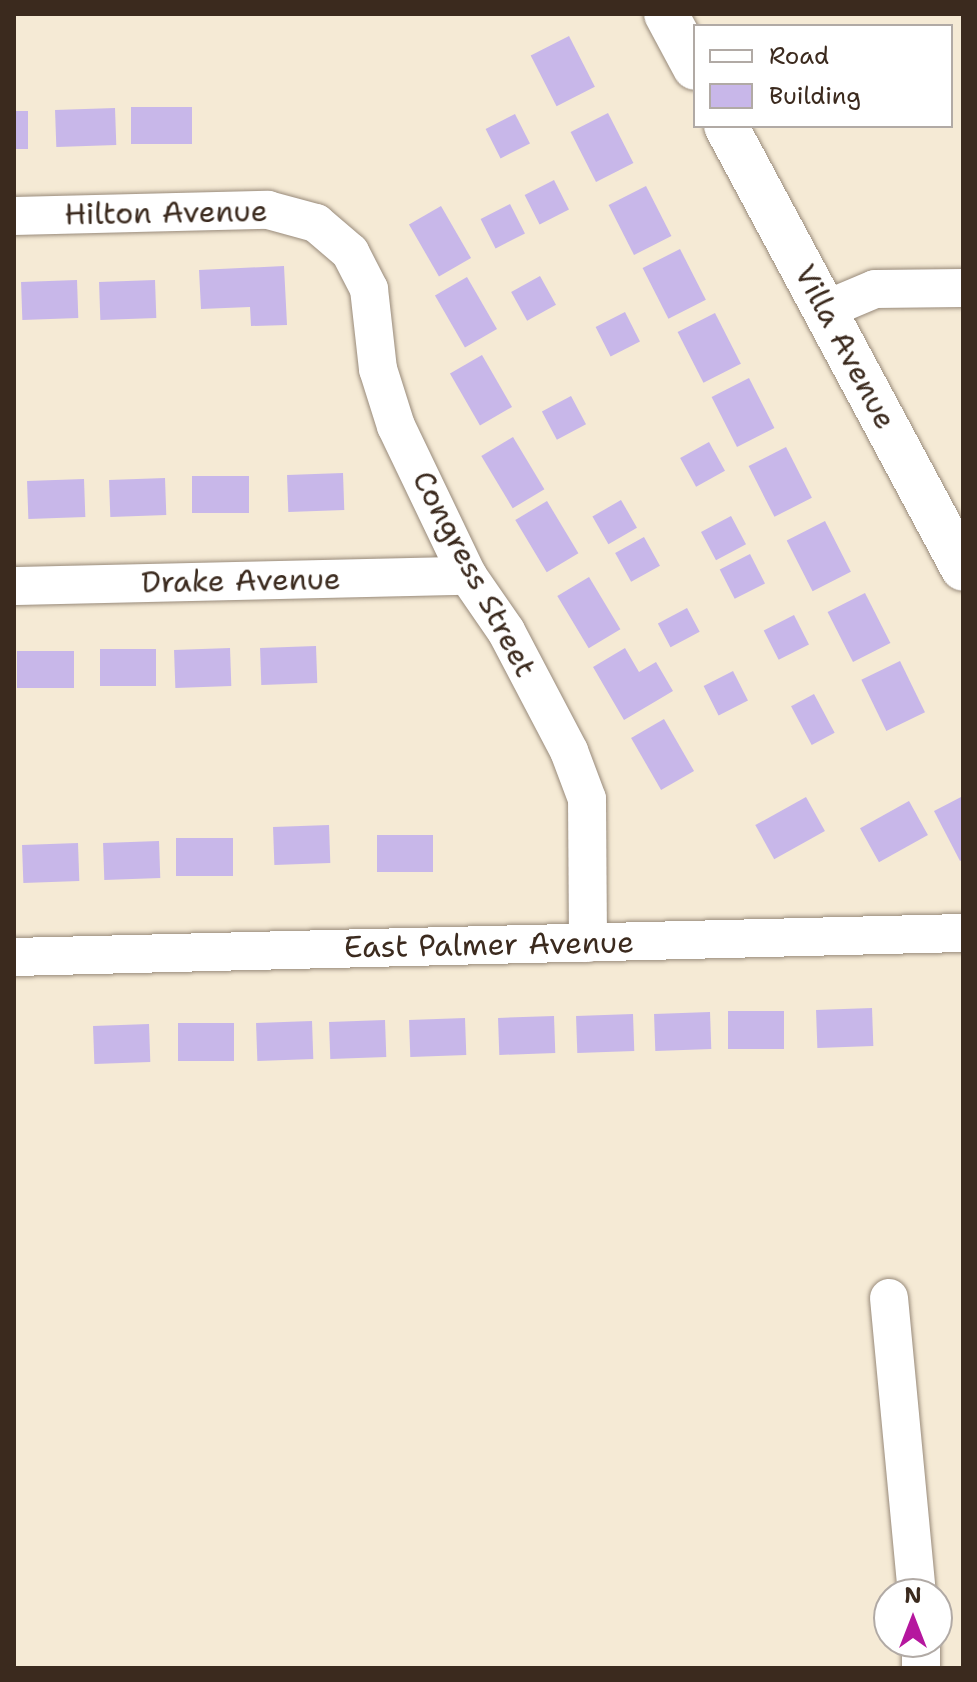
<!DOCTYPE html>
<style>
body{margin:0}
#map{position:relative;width:977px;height:1682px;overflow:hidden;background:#f5ead5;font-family:"Shantell Sans",sans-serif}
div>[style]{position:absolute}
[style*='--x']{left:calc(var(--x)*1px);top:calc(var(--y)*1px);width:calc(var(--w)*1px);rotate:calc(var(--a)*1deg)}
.building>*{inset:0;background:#c8b7e9;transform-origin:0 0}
.roads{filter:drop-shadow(0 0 2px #988a7a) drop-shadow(0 0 2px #988a7a)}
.minor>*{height:38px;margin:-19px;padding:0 19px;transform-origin:19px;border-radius:19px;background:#fff}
.major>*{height:44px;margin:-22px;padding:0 22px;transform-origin:22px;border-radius:22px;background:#fff}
span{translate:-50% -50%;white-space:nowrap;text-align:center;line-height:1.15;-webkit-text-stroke:6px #fff;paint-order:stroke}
.street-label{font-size:30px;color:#3b2a1e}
.frame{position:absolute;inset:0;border:16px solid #3b2a1e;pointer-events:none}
.legend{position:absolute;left:693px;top:24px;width:260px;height:104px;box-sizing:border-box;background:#fff;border:2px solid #b1aaa5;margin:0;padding:10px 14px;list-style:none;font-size:24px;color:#3b2a1e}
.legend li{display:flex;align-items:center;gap:16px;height:40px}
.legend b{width:40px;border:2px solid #b1aaa5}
.north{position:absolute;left:873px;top:1578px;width:80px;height:80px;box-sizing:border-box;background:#fff;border:2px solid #b1aaa5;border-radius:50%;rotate:0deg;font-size:22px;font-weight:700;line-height:32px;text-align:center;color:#3b2a1e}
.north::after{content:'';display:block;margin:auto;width:28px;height:36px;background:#b5179e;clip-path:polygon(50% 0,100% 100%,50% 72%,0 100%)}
</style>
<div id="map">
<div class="building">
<i style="left:569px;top:36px;width:57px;height:43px;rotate:63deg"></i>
<i style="left:192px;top:107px;width:37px;height:61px;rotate:90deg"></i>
<i style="left:115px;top:108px;width:37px;height:60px;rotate:88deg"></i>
<i style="left:14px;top:111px;width:14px;height:38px"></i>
<i style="left:608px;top:113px;width:56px;height:42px;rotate:63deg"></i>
<i style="left:515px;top:114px;width:33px;height:33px;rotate:63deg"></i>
<i style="left:554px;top:180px;width:33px;height:33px;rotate:63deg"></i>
<i style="left:646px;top:186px;width:56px;height:42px;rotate:63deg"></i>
<i style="left:510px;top:204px;width:33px;height:33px;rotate:63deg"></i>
<i style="left:441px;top:206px;width:60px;height:37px;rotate:60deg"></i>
<i style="left:680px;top:249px;width:57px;height:42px;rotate:63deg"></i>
<i style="clip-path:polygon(284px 266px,287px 325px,251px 326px,250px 307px,201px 309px,199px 270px)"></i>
<i style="left:540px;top:276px;width:33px;height:33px;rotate:61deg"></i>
<i style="left:467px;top:277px;width:60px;height:37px;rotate:60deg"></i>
<i style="left:77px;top:280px;width:38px;height:56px;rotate:88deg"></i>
<i style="left:155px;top:280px;width:38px;height:56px;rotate:88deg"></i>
<i style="left:625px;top:312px;width:33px;height:33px;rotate:63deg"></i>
<i style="left:715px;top:313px;width:57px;height:42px;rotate:63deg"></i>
<i style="left:482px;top:355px;width:60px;height:37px;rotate:60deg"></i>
<i style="left:749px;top:378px;width:56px;height:42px;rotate:63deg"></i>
<i style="left:571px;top:396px;width:32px;height:33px;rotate:62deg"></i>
<i style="left:513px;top:437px;width:61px;height:37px;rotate:59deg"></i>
<i style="left:709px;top:442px;width:33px;height:33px;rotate:61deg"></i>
<i style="left:786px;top:447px;width:57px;height:42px;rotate:63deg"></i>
<i style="left:343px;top:473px;width:37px;height:56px;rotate:88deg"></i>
<i style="left:249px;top:476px;width:37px;height:57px;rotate:90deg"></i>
<i style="left:165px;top:478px;width:37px;height:56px;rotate:88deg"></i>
<i style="left:84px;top:479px;width:38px;height:57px;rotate:88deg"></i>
<i style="left:621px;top:500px;width:32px;height:33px;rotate:60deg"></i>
<i style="left:547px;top:501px;width:61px;height:37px;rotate:59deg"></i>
<i style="left:731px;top:516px;width:32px;height:34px;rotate:62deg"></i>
<i style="left:825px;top:521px;width:57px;height:43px;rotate:63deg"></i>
<i style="left:644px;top:537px;width:33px;height:33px;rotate:61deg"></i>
<i style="left:750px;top:554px;width:33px;height:34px;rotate:63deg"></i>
<i style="left:589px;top:577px;width:61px;height:37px;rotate:59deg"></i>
<i style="left:865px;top:593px;width:56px;height:42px;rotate:63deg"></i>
<i style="left:687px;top:608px;width:27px;height:33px;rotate:62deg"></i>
<i style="left:794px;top:615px;width:33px;height:34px;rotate:63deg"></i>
<i style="left:316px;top:646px;width:37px;height:56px;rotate:88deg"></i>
<i style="left:230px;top:648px;width:38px;height:56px;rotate:88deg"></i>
<i style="clip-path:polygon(625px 648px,639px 672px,656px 662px,673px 691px,624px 720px,593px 667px)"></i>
<i style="left:156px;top:649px;width:37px;height:56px;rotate:90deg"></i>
<i style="left:74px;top:651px;width:37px;height:57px;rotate:90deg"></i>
<i style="left:900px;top:661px;width:57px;height:43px;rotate:64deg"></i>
<i style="left:733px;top:671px;width:33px;height:33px;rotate:63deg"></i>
<i style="left:814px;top:694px;width:44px;height:26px;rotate:62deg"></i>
<i style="left:664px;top:719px;width:60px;height:38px;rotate:60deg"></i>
<i style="clip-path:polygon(963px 796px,963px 859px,960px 861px,934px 811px)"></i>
<i style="left:806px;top:797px;width:39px;height:58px;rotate:61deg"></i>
<i style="left:909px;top:801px;width:39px;height:56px;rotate:61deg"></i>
<i style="left:329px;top:825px;width:38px;height:56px;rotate:88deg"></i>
<i style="left:433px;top:835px;width:37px;height:56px;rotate:90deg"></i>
<i style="left:233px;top:838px;width:38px;height:57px;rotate:90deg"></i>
<i style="left:159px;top:841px;width:37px;height:56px;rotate:88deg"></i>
<i style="left:78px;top:843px;width:38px;height:56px;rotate:88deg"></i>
<i style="left:872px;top:1008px;width:38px;height:56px;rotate:88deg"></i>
<i style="left:728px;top:1011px;width:56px;height:38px"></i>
<i style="left:710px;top:1012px;width:37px;height:56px;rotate:88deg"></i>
<i style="left:633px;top:1014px;width:37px;height:57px;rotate:88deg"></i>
<i style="left:554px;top:1016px;width:37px;height:56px;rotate:88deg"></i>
<i style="left:465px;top:1018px;width:37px;height:56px;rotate:88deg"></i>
<i style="left:385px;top:1020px;width:37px;height:56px;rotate:88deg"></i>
<i style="left:312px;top:1021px;width:38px;height:56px;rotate:88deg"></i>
<i style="left:178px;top:1023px;width:56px;height:38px"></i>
<i style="left:149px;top:1024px;width:38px;height:56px;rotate:88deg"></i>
</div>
<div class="roads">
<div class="minor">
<i style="--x:14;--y:216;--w:254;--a:-1.4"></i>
<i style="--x:268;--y:210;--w:50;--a:15.2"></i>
<i style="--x:316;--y:223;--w:45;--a:40.5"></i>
<i style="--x:350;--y:252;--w:42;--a:62.8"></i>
<i style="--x:369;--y:289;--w:81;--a:83.6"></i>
<i style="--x:378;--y:369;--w:60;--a:72.5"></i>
<i style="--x:396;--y:426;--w:166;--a:64.4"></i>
<i style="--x:468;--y:576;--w:67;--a:55.4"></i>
<i style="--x:506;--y:631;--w:136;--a:62.3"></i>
<i style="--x:569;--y:751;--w:51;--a:69.4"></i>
<i style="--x:587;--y:799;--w:144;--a:89.6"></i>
<i style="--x:825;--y:310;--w:54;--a:-22.8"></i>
<i style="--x:875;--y:289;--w:88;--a:-0.7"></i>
<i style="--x:14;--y:586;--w:454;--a:-1.3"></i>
<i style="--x:14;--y:957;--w:949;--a:-1.45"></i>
<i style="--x:889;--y:1298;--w:297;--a:84.6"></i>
<i style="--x:921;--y:1642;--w:26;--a:90"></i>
</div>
<div class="major">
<i style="--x:666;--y:14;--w:61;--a:61.8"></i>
<i style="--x:726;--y:126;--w:502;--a:61.85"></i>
</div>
</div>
<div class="street-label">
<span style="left:166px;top:213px;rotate:-1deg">Hilton Avenue</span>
<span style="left:845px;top:347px;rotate:62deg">Villa Avenue</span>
<span style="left:474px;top:574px;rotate:62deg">Congress Street</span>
<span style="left:241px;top:581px;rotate:-1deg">Drake Avenue</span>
<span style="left:489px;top:945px;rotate:-1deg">East Palmer Avenue</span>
</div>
<div class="frame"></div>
<ul class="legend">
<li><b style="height:10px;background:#fff"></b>Road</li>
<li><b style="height:22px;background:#c8b7e9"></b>Building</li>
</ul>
<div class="north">N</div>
</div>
